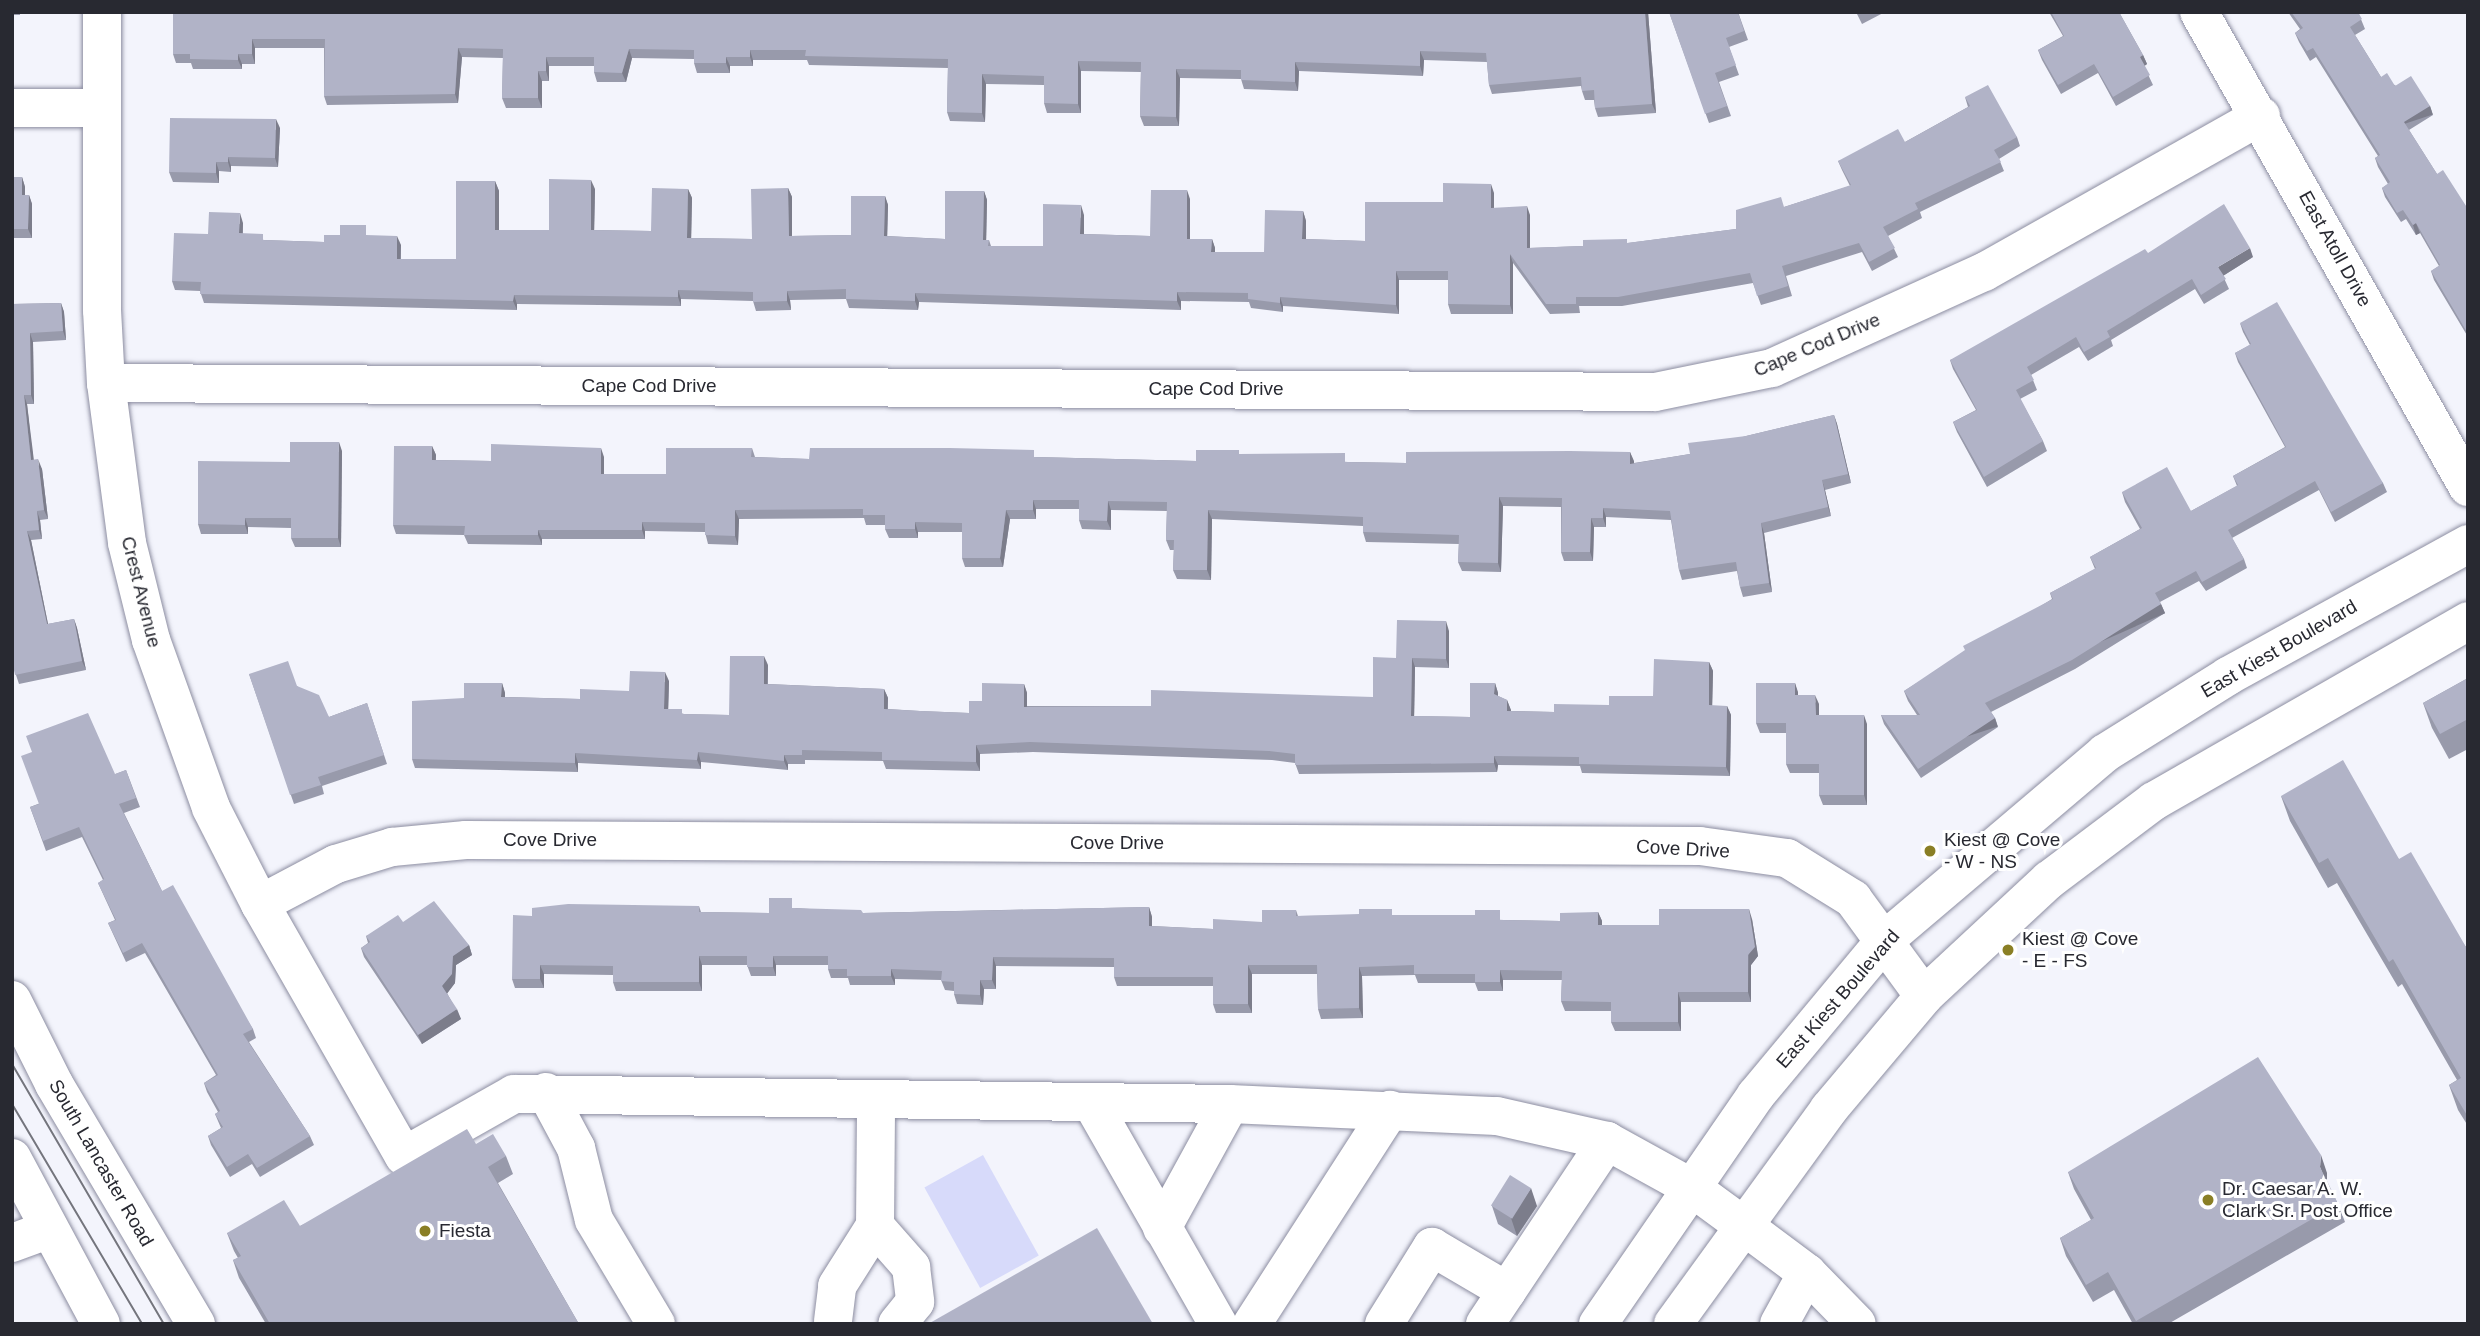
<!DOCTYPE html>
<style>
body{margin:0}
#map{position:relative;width:2480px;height:1336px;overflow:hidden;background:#f3f4fc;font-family:Helvetica,sans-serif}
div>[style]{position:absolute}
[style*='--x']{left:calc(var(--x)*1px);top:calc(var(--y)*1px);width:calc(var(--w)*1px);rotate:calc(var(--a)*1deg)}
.green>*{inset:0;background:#d7dafa;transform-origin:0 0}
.roads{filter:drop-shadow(0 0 2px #8c8da1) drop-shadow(0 0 2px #8c8da1)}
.minor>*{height:38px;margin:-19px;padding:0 19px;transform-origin:19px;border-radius:19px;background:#fff}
.major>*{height:38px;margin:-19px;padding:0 19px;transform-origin:19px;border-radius:19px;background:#fff}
.tram>*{height:2px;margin:-1px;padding:0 1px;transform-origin:1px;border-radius:1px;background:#74757d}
.wall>*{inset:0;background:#989aab;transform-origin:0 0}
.shaded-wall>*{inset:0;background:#7c7d8b;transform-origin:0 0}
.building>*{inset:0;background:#b1b3c7;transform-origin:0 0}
.dots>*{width:19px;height:19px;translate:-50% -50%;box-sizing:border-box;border:4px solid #fff;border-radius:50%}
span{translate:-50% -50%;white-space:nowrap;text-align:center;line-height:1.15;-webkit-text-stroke:6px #fff;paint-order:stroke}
.street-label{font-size:19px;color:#282931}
.poi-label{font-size:19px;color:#282931}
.left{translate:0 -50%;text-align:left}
.frame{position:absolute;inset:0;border:14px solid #282931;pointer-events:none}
</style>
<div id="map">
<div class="green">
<i style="left:983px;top:1155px;width:115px;height:67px;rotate:61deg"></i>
</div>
<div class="roads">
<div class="minor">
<i style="--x:102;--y:12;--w:298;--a:90"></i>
<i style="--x:102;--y:310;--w:73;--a:86.9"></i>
<i style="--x:106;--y:383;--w:161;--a:82.5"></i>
<i style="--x:127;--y:543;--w:100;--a:76.1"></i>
<i style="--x:151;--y:640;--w:178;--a:70.3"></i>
<i style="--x:211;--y:808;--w:108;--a:63"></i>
<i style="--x:260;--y:904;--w:290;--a:60.3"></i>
<i style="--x:404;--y:1156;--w:126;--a:-29.4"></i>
<i style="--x:514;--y:1094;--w:716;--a:0.8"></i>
<i style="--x:1230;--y:1104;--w:267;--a:2.6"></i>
<i style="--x:1497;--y:1116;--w:113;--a:12.8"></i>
<i style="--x:1607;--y:1141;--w:97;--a:28.9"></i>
<i style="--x:2199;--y:12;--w:546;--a:60.48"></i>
<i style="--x:12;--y:108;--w:90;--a:0"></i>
<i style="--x:106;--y:383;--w:1549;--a:0.33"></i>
<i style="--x:1655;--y:392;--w:119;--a:-11.6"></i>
<i style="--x:1772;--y:368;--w:233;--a:-24.4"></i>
<i style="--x:1984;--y:272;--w:318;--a:-29.4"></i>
<i style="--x:260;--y:904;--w:86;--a:-27.8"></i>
<i style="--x:336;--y:864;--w:59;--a:-16.9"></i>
<i style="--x:392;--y:847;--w:74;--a:-5.4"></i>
<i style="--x:466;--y:840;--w:1234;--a:0.28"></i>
<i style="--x:1700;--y:846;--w:88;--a:7.9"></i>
<i style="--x:1787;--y:858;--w:78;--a:31.8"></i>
<i style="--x:1853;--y:899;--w:120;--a:53.8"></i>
<i style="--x:546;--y:1092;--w:64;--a:61.8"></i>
<i style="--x:576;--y:1148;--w:74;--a:76"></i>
<i style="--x:594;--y:1220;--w:121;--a:59.2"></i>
<i style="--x:1093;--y:1105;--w:252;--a:60.3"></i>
<i style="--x:875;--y:1226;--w:55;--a:48.7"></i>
<i style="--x:911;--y:1267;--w:35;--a:83"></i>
<i style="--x:915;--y:1302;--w:28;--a:129"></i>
<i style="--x:1744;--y:1226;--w:79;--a:36.7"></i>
<i style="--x:1807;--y:1273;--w:71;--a:45.6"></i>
<i style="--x:1162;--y:1228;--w:141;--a:-61.3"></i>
<i style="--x:12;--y:1243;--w:40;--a:-20.2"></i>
<i style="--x:833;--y:1321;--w:35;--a:-83"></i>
<i style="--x:837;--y:1286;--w:71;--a:-57.7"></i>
<i style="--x:875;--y:1226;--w:126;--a:-89.5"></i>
<i style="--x:1252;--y:1324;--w:255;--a:-57.2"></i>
<i style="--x:1384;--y:1324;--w:91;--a:-58.1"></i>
<i style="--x:1432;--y:1247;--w:87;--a:30.4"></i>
<i style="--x:1485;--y:1324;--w:220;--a:-56.3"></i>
<i style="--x:1779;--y:1324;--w:58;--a:-61.2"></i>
</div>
<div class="major">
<i style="--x:12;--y:1000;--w:94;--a:63.4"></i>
<i style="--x:54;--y:1084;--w:279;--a:59.4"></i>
<i style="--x:12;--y:1158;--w:188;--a:61.8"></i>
<i style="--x:1692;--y:1188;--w:64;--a:36.2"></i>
<i style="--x:1598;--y:1324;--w:278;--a:-55.4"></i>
<i style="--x:1756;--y:1095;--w:203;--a:-50.2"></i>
<i style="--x:1886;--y:939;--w:287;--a:-40.3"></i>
<i style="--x:2105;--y:753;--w:145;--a:-32"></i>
<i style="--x:2228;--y:676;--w:274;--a:-28.8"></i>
<i style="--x:1673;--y:1324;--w:266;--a:-54"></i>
<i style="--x:1829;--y:1109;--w:148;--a:-49.9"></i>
<i style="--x:1924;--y:996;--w:171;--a:-42.9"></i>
<i style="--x:2049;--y:880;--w:131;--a:-37"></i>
<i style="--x:2154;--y:801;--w:362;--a:-29.8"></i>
</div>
</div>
<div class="tram">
<i style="--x:12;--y:1064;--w:301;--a:59.7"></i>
<i style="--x:12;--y:1104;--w:256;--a:59.4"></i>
</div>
<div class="wall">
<i style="left:12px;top:12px;width:8px;height:3px"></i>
<i style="clip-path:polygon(190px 12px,984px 13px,984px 12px,1648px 12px,1656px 113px,1598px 117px,1595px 108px,1594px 100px,1585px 100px,1582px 91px,1581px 86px,1492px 94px,1489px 85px,1487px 62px,1424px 60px,1423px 76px,1299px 71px,1298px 91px,1244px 89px,1241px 79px,1180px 78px,1179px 126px,1144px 126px,1140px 116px,1141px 72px,1081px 71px,1081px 113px,1047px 113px,1044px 103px,1044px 85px,986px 84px,985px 122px,950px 121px,947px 112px,948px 68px,809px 65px,807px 60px,753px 60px,753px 66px,730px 66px,730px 73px,697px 73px,694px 63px,694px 59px,632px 58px,626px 82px,597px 82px,594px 72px,594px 66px,549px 66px,549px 81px,542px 81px,542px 108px,506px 108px,502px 98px,503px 58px,462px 57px,458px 103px,327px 105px,324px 96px,324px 48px,255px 48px,255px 64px,242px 64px,242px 69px,193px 69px,191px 63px,176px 63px,173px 54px)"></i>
<i style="clip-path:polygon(1669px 12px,1738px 12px,1748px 40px,1729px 47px,1739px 75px,1719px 82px,1731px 116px,1709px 123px)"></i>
<i style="clip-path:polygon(1856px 12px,1885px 12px,1862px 24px)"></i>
<i style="clip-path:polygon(2049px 12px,2119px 12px,2143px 55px,2147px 64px,2144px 66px,2153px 85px,2116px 106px,2098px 73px,2061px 94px,2042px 60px,2038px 50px,2063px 36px)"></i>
<i style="clip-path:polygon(2288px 12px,2358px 12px,2365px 29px,2355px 35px,2381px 77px,2430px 106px,2433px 115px,2409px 130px,2437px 174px,2468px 209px,2468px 337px,2434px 280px,2431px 271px,2439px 266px,2420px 233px,2416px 235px,2406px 219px,2401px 222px,2385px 197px,2382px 188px,2388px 184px,2378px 167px,2375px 158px,2378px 156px,2316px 57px,2310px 61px,2299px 42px,2295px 33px,2300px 29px)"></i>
<i style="clip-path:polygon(1965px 97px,2017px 137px,2020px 146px,1999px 159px,2004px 171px,1920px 212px,1922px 218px,1888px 236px,1898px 257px,1872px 271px,1862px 252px,1786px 276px,1792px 296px,1761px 305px,1753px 283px,1622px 306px,1579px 306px,1580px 313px,1550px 314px,1513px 263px,1513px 314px,1451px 314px,1448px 304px,1448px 280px,1399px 280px,1399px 314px,1283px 306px,1283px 312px,1251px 308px,1249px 302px,1181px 301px,1181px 310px,919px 302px,918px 310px,849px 308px,846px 299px,790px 300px,791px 310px,756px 311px,753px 301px,681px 299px,681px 306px,517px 304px,517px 310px,204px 303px,200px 291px,175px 290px,172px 281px,208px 234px,243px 223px,243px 234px,264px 240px,324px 242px,369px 236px,401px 245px,401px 259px,456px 259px,495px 181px,499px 191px,499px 230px,549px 230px,595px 189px,594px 230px,651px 231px,688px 189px,692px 198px,691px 238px,752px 239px,788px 188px,792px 197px,792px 236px,851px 235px,885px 196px,888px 205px,887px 236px,945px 239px,984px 191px,987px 200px,986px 240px,989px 240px,991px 246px,1043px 246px,1084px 215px,1084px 234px,1150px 236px,1190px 199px,1190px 239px,1212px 239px,1215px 248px,1215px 252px,1264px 252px,1303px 211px,1306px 221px,1306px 239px,1365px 241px,1443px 202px,1494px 193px,1494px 208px,1530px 215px,1530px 248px,1583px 246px,1628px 243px,1736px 229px,1784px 207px,1850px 186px,1842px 170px,1838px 161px,1905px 142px,1968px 107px)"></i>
<i style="clip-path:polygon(280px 128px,278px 167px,231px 166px,231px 172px,219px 171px,219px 183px,173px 182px,169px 172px)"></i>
<i style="clip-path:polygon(12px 177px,22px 177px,25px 187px,25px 195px,29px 195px,32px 204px,32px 238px,12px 238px)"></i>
<i style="clip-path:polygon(2253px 257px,2223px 276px,2229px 289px,2204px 304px,2195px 289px,2111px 340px,2113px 346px,2088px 361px,2079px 347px,2031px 375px,2037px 390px,2020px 399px,2043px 441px,2047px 451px,1987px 487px,1957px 432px,1953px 422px,1976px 410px,1953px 369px,1950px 360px)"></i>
<i style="clip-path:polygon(61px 303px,64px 312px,66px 340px,33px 342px,34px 404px,27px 404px,33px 460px,42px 469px,48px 519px,40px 520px,42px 539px,31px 540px,48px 624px,74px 619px,77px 628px,86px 670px,19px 684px,12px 663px,12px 304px)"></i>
<i style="clip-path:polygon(2240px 323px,2383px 483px,2387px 492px,2335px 522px,2319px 490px,2232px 538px,2244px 559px,2247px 568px,2206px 591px,2199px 581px,2160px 602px,2165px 613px,2075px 669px,1991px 712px,1995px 718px,1998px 727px,1921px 778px,1884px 724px,1881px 715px,1917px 715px,1908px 701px,1904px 691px,2052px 599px,2050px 593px,2095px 569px,2090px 557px,2140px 529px,2125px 502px,2122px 492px,2191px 511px,2237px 486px,2233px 476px,2285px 447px,2238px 362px,2235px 353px,2250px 345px,2243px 332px)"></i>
<i style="clip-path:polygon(1834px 415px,1837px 424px,1851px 483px,1825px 490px,1831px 516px,1764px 533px,1772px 592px,1743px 597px,1740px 587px,1737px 571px,1682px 580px,1679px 570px,1671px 520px,1606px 517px,1606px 527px,1594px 527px,1593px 561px,1564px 561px,1561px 552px,1561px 507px,1503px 506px,1501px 572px,1462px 571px,1458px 562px,1459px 544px,1366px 542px,1363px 532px,1363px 526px,1212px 519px,1211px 580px,1177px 579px,1173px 570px,1174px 550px,1170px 550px,1166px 540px,1167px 511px,1111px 510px,1111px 530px,1082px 529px,1079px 520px,1079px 509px,1036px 509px,1036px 519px,1010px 519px,1003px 567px,965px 567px,962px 558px,962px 532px,918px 532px,918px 538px,889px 538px,885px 529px,885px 525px,866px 525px,864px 518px,739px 519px,738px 545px,708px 544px,705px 532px,645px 531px,645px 539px,542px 539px,542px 545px,468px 544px,464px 535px,396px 534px,393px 525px,432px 446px,436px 455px,436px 460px,491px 461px,604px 457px,604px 474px,666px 474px,752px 448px,755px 457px,809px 459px,1036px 457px,1196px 461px,1241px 454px,1348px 462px,1406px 463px,1630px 452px,1634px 463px,1690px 454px,1746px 436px)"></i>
<i style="clip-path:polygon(342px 451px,341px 547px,295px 547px,291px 538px,291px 528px,248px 527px,248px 534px,201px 534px,198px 524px,290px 462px)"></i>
<i style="clip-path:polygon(1449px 631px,1449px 668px,1415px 667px,1414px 716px,1470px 717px,1495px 683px,1498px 693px,1498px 696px,1507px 700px,1511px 711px,1554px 712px,1609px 705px,1653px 696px,1709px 662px,1713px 671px,1712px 706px,1727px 706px,1731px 715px,1730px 776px,1582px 773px,1580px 766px,1498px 765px,1497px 772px,1299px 774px,1295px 763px,1272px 760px,1033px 752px,980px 754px,980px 771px,886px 769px,883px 761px,805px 760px,805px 764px,788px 764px,788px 770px,701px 762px,701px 769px,578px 763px,578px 772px,415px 768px,412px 759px,464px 698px,502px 683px,505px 693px,505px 697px,580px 699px,629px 691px,669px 681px,668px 709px,684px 714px,729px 715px,768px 665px,768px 684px,884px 689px,888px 698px,888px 709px,920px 711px,969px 713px,982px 701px,1024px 684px,1027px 693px,1027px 706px,1151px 706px,1373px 697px,1396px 658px)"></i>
<i style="clip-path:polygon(249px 674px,297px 686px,329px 717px,367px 703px,387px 764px,322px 786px,324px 794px,294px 804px)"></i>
<i style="clip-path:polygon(2468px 678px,2468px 749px,2449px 759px,2432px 728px,2423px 703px)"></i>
<i style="clip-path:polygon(1795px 683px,1798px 695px,1819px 704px,1819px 715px,1867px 724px,1867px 805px,1823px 805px,1819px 795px,1819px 773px,1790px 773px,1786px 764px,1786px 733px,1760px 733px,1756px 723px)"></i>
<i style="clip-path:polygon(126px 770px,140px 807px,124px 813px,162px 891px,253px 1029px,256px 1038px,249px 1042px,310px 1136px,314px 1145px,260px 1177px,252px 1164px,230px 1177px,211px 1145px,208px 1136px,221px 1128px,215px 1114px,218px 1112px,207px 1092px,204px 1083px,216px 1075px,145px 953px,126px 962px,108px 923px,115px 920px,98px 883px,103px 880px,82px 837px,46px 851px,30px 807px)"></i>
<i style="clip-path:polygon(2281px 796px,2399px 859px,2466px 947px,2468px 946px,2468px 1126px,2458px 1110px,2449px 1085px,2457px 1080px,2402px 984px,2398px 987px,2337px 883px,2328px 888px,2290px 821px)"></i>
<i style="clip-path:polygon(699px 906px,701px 912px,769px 913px,796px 908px,863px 913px,1149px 907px,1152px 917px,1152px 926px,1213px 929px,1262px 922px,1296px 910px,1298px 916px,1394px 915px,1504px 920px,1560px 921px,1598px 912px,1602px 921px,1602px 925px,1659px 925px,1752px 919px,1758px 956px,1751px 965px,1751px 1002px,1681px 1002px,1681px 1031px,1615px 1031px,1611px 1022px,1611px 1011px,1565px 1011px,1561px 1001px,1562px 980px,1503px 980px,1503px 991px,1478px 991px,1475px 983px,1418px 983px,1415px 975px,1362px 976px,1363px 1018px,1321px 1019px,1318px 1009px,1317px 974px,1252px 974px,1252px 1013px,1216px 1013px,1213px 1004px,1213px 986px,1117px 986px,1114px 977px,1114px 967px,996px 966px,996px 989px,984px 989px,983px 1005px,957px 1004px,954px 994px,954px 991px,945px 990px,941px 980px,895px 979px,895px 985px,850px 985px,848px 978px,831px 978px,828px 969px,828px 965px,776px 965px,776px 976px,751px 976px,747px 965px,702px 965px,702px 991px,616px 991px,613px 982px,613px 975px,544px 974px,544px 988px,515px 988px,512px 979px,532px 916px)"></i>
<i style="clip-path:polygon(403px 922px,469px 945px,472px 955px,456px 965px,455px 983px,447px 993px,461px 1019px,422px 1044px,364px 957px,361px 948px,368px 943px,366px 936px)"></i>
<i style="clip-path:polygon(476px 1144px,506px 1156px,513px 1174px,498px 1183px,579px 1324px,266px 1324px,239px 1278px,233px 1260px,238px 1258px,234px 1251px,227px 1233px,300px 1226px)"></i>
<i style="clip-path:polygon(2068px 1172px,2327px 1173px,2327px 1181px,2338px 1204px,2345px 1222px,2168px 1324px,2133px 1324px,2114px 1290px,2093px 1302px,2066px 1256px,2060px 1238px,2091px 1220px,2074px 1189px)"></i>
<i style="clip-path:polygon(1492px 1206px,1537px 1206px,1517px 1236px,1498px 1224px)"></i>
</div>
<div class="shaded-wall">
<i style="clip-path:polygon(1645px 12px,1648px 12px,1656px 113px,1652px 104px)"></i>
<i style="clip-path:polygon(252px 39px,255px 48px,255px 64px,252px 54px)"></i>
<i style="clip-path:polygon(458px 48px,462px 57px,458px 103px,455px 94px)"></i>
<i style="clip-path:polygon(629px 49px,632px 58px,626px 82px,622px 73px)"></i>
<i style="clip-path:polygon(750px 50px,753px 60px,753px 66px,750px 57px)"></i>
<i style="clip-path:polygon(1420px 51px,1424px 60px,1423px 76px,1420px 66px)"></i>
<i style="clip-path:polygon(238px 54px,242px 64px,242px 69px,238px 60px)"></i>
<i style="clip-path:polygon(2143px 55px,2147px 64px,2143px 67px,2140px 57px)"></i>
<i style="clip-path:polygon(546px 57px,549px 66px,549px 81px,546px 71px)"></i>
<i style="clip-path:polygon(726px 57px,730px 66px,730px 73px,726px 63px)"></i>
<i style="clip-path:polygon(1078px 61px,1081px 71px,1081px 113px,1078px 104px)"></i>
<i style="clip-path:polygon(1295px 62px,1299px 71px,1298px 91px,1295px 82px)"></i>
<i style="clip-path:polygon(1176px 69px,1180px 78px,1179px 126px,1176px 117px)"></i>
<i style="clip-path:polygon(538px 71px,542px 81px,542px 108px,538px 98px)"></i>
<i style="clip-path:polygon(982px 74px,986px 84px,985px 122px,982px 113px)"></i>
<i style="left:2430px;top:106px;width:9px;height:31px;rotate:72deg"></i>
<i style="clip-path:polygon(276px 119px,280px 128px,278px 167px,275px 158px)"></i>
<i style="clip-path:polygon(228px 157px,231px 166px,231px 172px,228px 162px)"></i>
<i style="clip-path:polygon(216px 162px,219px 171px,219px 183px,216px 173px)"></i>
<i style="clip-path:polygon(22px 177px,25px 187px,25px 204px,22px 195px)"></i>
<i style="clip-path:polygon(591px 180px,595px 189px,594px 239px,591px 230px)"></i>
<i style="clip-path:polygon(495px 181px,499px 191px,499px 239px,495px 230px)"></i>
<i style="clip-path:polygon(1491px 184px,1494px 193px,1494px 218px,1491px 208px)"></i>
<i style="clip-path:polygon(788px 188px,792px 197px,792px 245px,789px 236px)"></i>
<i style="clip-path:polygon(688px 189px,692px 198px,691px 247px,687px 238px)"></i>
<i style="clip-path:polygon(1187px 190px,1190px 199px,1190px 248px,1187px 239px)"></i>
<i style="clip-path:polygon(984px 191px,987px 200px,986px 249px,983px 240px)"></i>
<i style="clip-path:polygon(29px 195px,32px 204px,32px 238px,28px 229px)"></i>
<i style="clip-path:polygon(885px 196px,888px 205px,887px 246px,884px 236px)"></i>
<i style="clip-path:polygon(1081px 205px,1084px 215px,1084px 243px,1080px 234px)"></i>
<i style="clip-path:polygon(1527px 206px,1530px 215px,1530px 257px,1527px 248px)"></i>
<i style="clip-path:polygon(1303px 211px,1306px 221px,1306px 248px,1302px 239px)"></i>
<i style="clip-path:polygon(240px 213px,243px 223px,242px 243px,239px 233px)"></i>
<i style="clip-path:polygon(2416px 223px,2420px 233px,2416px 235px,2413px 225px)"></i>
<i style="clip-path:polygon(397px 236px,401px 245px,400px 269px,397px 259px)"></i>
<i style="clip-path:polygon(1212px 239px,1215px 248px,1215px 262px,1211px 252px)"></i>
<i style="clip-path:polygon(2250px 248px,2253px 257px,2221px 277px,2218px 267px)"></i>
<i style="clip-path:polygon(1510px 254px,1513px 263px,1513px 314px,1510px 305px)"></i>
<i style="clip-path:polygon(1396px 271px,1399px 280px,1399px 314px,1396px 305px)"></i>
<i style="clip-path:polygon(678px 290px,681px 299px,681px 306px,678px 297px)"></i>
<i style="clip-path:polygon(787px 291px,790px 300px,791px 310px,787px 301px)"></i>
<i style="clip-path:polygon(1177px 292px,1181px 301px,1181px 310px,1177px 301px)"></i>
<i style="clip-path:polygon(915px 293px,919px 302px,918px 310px,915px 301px)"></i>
<i style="clip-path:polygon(514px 295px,517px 304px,517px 310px,513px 301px)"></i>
<i style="clip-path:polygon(1280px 297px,1283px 306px,1283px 312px,1280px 303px)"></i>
<i style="clip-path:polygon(61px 303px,64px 312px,66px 340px,63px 331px)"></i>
<i style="clip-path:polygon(30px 333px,33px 342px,34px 404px,31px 395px)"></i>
<i style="clip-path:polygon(24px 395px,27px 404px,35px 469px,31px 460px)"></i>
<i style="clip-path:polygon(1834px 415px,1837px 424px,1851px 483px,1848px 474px)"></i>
<i style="clip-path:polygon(339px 442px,342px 451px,341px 547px,338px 538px)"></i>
<i style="clip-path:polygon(432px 446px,436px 455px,435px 469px,432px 460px)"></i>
<i style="clip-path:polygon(601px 448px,604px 457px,604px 484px,601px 474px)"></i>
<i style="clip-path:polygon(1630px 452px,1634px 461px,1634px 473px,1630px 464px)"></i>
<i style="clip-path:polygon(38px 459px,42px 469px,48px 519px,44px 510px)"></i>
<i style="clip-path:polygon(1822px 480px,1825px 490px,1831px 516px,1828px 507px)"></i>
<i style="clip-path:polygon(1499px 497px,1503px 506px,1501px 572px,1498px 563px)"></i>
<i style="clip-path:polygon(1033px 500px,1036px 509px,1036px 519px,1033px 510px)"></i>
<i style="clip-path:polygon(1108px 501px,1111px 510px,1111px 530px,1107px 521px)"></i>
<i style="clip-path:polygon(1603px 508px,1606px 517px,1606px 527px,1603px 518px)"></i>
<i style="clip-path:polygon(735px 510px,739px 519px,738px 545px,735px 536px)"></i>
<i style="clip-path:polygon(1006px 510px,1010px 519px,1003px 567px,1000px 558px)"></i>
<i style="clip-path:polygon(1208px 510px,1212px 519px,1211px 580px,1207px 570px)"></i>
<i style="clip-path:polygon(37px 511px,40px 520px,42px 539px,39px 530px)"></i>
<i style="clip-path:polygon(245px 518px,248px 527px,248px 534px,245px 525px)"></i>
<i style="clip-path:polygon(1591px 518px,1594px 527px,1593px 561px,1590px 552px)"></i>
<i style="clip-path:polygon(642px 522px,645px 531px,645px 539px,642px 530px)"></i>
<i style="clip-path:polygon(915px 522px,918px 532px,918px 538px,915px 529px)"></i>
<i style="clip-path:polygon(1761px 523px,1764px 533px,1772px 592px,1769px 583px)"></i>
<i style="clip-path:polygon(538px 530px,542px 539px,542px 545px,538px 535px)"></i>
<i style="clip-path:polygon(27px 531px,31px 540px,50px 634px,47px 624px)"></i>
<i style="left:2161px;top:604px;width:10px;height:105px;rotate:66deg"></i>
<i style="clip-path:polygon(74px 619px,77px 628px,86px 670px,82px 661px)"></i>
<i style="clip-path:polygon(1446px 621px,1449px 631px,1449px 668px,1446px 659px)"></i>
<i style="clip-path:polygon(764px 656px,768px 665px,767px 693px,764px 684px)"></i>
<i style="clip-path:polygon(1412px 658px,1415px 667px,1414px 725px,1411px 716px)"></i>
<i style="clip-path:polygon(1709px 662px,1713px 671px,1712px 715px,1709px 705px)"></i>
<i style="clip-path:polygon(665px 672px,669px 681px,668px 718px,664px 709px)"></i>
<i style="clip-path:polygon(502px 683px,505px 693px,505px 707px,501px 697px)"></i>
<i style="clip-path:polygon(1495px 683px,1498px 693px,1498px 703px,1494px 694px)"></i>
<i style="clip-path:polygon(1795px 683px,1798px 692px,1798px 704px,1795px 695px)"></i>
<i style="clip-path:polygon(1024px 684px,1027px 693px,1027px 716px,1024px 707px)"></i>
<i style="clip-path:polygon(884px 689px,888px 698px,887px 718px,884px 709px)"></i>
<i style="clip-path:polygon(1815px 695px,1819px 704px,1819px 724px,1816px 715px)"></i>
<i style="clip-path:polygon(1507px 700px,1511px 710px,1510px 720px,1507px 711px)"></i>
<i style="clip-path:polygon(1727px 706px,1731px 715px,1730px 776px,1726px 767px)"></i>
<i style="clip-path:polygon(1864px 715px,1867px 724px,1867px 805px,1864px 795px)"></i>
<i style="left:1995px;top:718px;width:9px;height:92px;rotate:72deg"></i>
<i style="clip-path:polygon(976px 745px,980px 754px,980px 771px,976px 762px)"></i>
<i style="clip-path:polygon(698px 752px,701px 762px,701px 769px,697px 760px)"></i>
<i style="clip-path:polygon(575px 753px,578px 763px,578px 772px,575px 763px)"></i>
<i style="clip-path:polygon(784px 755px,788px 764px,788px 770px,784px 761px)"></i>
<i style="clip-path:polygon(1494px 756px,1498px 765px,1497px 772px,1494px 763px)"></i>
<i style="clip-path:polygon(1149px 907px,1152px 917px,1152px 935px,1149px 926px)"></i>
<i style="clip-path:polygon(1749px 909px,1752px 919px,1758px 956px,1751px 965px,1751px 1002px,1748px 992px)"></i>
<i style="clip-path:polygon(1598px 912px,1602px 921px,1602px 934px,1598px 925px)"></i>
<i style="clip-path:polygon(469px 945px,472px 955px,456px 965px,455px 983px,446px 995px,442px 986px,453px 956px)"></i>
<i style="clip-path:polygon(699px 956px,702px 965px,702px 991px,699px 982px)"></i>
<i style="clip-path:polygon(773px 956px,776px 965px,776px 976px,773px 967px)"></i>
<i style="clip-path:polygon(993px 957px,996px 966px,996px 989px,992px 980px)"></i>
<i style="clip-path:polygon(540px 965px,544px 974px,544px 988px,540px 979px)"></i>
<i style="clip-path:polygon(1248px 965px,1252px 974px,1252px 1013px,1248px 1004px)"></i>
<i style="clip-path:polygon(1359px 967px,1362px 976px,1363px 1018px,1359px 1008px)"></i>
<i style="clip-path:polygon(891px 969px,895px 979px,895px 985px,891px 976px)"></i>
<i style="clip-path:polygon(1500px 970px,1503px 980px,1503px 991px,1500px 982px)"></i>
<i style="clip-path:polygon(980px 980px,984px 989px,983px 1005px,980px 995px)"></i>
<i style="clip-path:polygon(1678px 992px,1681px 1002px,1681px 1031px,1678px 1022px)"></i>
<i style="clip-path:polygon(457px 1009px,461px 1019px,422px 1044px,418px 1035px)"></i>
<i style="clip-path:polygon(2321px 1155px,2327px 1173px,2327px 1185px,2320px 1167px)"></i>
<i style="clip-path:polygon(1531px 1188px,1537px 1206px,1517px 1236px,1511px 1218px)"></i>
</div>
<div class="building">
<i style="clip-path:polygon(190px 12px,932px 12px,984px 13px,984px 12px,1645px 12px,1652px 104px,1595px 108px,1594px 90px,1582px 91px,1581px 77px,1489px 85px,1486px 53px,1420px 51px,1420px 66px,1295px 62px,1295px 82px,1241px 80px,1241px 70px,1176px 69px,1176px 117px,1140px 116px,1141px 62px,1078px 61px,1078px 104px,1044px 103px,1044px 76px,982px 74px,982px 113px,947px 112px,948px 59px,805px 56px,806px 50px,750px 50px,750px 57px,726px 57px,726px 63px,694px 63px,694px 50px,629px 49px,622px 73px,594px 72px,594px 57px,546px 57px,546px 71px,538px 71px,538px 98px,502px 98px,503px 49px,458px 48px,455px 94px,324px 96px,325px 39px,252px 39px,252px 54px,238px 54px,238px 60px,190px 59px,190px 54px,173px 54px,173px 13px,190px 13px)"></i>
<i style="clip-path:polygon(1669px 12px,1738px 12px,1744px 31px,1726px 38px,1736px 65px,1715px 73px,1727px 106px,1705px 114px)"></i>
<i style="clip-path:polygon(2051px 12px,2119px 12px,2143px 55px,2140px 57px,2150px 75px,2113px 97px,2094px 64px,2058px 85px,2038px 50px,2064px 36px)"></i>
<i style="clip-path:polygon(2291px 12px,2358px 12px,2362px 19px,2350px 27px,2381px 77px,2387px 73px,2395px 86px,2411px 76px,2430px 106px,2404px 122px,2437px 174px,2443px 170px,2468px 209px,2468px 334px,2431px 271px,2440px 265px,2416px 223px,2413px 225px,2403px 210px,2397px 213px,2382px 188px,2390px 182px,2375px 158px,2380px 155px,2313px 48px,2307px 51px,2295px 33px,2303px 28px)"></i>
<i style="clip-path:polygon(1988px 85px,2017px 137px,1994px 150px,2001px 162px,1915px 203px,1918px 209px,1883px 227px,1895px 248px,1869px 262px,1859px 243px,1782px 266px,1788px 286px,1757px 296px,1750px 273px,1618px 297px,1576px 297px,1576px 304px,1546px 304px,1510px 254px,1510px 305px,1448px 304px,1448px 271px,1396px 271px,1396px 305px,1280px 297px,1280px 303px,1248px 299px,1248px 293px,1177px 292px,1177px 301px,915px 293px,915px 301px,846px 299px,846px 289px,787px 291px,787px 301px,753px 302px,753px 292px,678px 290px,678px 297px,514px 295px,513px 301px,200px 294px,201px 282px,172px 281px,174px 233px,208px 234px,209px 212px,240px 213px,239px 233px,263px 234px,263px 240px,324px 242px,324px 235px,340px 235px,340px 225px,366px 225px,366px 235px,397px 236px,397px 259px,456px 259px,456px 181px,495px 181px,495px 230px,549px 230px,549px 179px,591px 180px,591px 230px,651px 231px,652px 188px,688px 189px,687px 238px,752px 239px,751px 189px,788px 188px,789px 236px,851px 235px,851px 196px,885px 196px,884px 236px,945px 239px,945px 191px,984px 191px,983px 240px,989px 240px,988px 246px,1043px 246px,1043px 204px,1081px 205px,1080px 234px,1150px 236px,1151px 190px,1187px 190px,1187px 239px,1212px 239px,1211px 252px,1264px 252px,1265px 210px,1303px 211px,1302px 239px,1365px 241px,1365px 202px,1443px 202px,1443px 183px,1491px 184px,1491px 208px,1527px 206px,1527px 248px,1583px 246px,1583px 240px,1627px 239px,1627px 243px,1736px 229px,1736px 210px,1781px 197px,1784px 207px,1851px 185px,1838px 161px,1898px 129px,1905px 142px,1970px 106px,1965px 97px)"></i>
<i style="clip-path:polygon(170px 118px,276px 119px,275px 158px,228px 157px,228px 162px,216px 162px,216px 173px,169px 172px)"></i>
<i style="clip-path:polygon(12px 177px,22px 177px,22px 195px,29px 195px,28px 229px,12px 229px)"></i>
<i style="clip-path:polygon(2224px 204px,2250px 248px,2218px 267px,2226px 279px,2201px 295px,2192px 279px,2107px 331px,2110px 337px,2084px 352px,2076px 337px,2027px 367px,2034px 380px,2016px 390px,2043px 441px,1984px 477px,1953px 422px,1977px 410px,1950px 360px,2145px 249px,2148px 253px)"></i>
<i style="clip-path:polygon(2277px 302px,2383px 483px,2331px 512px,2315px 481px,2228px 530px,2244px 559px,2202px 582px,2196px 571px,2155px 593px,2161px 604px,2072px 660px,1985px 703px,1995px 718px,1918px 769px,1881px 715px,1920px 715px,1904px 691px,1965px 650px,1963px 646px,2053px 599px,2050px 593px,2096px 568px,2090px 557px,2142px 528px,2122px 492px,2167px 467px,2191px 511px,2238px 485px,2233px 476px,2286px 447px,2235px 353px,2251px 344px,2240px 323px)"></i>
<i style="clip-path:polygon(61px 303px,63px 331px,30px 333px,31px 395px,24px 395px,31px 460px,38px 459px,44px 510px,37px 511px,39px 530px,27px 531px,47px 624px,74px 619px,82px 661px,15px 675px,12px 660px,12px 304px)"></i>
<i style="clip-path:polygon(1834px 415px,1848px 474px,1822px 480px,1828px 507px,1761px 523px,1769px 583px,1740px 587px,1736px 562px,1679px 570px,1670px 511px,1603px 508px,1603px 518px,1591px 518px,1590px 552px,1561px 552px,1562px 498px,1499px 497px,1498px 563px,1458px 562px,1459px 535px,1363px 532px,1363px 517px,1208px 510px,1207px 570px,1173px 570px,1174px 540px,1166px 540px,1167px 502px,1108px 501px,1107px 521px,1079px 520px,1079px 500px,1033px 500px,1033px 510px,1006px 510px,1000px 558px,962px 558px,962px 523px,915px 522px,915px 529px,885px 529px,885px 515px,863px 515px,863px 509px,735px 510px,735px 536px,705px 535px,705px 523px,642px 522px,642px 530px,538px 530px,538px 535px,464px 535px,465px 526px,393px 525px,394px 446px,432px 446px,432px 460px,491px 461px,491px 444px,601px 448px,601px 474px,666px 474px,666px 448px,752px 448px,751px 457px,809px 459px,810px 448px,950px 448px,1034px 450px,1034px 457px,1196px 461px,1196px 450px,1239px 450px,1239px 454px,1345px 453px,1345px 462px,1406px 463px,1406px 452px,1570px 451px,1630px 452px,1630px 464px,1690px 454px,1688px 443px,1746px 436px)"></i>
<i style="clip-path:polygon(290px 442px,339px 442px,338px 538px,291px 538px,291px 518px,245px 518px,245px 525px,198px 524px,198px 461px,290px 462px)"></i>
<i style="clip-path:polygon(1397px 620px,1446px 621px,1446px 659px,1412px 658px,1411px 716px,1470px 717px,1470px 683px,1495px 683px,1494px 694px,1507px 700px,1507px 711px,1554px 712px,1554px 704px,1609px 705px,1609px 696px,1653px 696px,1654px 659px,1709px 662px,1709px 705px,1727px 706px,1726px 767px,1579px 764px,1579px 757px,1494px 756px,1494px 763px,1295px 765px,1295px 754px,1269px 751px,1030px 742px,976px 745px,976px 762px,882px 760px,882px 752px,802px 750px,802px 755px,784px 755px,784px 761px,698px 752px,697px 760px,575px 753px,575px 763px,412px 759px,412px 701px,464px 698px,464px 683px,502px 683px,501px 697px,580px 699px,580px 689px,629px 691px,630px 671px,665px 672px,664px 709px,682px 709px,682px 714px,729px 715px,730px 656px,764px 656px,764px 684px,884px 689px,884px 709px,920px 711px,969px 713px,969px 701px,982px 701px,982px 683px,1024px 684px,1024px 707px,1151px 706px,1151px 690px,1373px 697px,1373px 657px,1396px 658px)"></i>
<i style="clip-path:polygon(288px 661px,297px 686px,319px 695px,329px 717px,367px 703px,384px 755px,318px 777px,321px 785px,290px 795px,249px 674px)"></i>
<i style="clip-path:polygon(2468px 678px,2468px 719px,2440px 734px,2423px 703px)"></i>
<i style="clip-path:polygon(1756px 683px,1795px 683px,1795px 695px,1815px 695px,1816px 715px,1864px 715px,1864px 795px,1819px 795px,1819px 764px,1786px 764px,1786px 723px,1756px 723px)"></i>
<i style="clip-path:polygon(88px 713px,115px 774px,126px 770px,136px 798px,119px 804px,162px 891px,173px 885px,253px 1029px,243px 1034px,310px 1136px,257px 1168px,248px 1154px,227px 1167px,208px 1136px,223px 1127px,215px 1114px,220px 1111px,204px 1083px,218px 1075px,142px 943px,123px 953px,108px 923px,116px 920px,98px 883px,104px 879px,79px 827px,43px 841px,30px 807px,39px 804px,21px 756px,32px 752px,26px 736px)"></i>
<i style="clip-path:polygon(2343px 760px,2399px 859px,2411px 852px,2466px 947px,2468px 946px,2468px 1117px,2449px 1085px,2461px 1078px,2393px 959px,2389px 962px,2328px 858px,2319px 863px,2281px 796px)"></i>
<i style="clip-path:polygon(769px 898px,792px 898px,792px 908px,861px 910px,863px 913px,1149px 907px,1149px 926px,1213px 929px,1213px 919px,1262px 922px,1262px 910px,1296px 910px,1296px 916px,1359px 914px,1359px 909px,1392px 909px,1392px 915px,1475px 915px,1475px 910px,1500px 910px,1500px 920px,1560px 921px,1560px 913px,1598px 912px,1598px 925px,1659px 925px,1659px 909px,1749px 909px,1755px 947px,1748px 955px,1748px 992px,1678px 992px,1678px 1022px,1611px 1022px,1611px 1002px,1561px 1001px,1562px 971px,1500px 970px,1500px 982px,1475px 982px,1475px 974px,1414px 974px,1414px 965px,1359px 967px,1359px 1008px,1318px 1009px,1317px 965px,1248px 965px,1248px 1004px,1213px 1004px,1213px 977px,1114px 977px,1114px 958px,993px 957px,992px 980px,980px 980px,980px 995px,954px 994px,954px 982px,941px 981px,942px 971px,891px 969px,891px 976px,847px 976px,847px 969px,828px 969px,828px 956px,773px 956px,773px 967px,747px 967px,747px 956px,699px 956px,699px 982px,613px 982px,613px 966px,540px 965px,540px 979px,512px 979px,513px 915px,532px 916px,532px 908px,568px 904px,699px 906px,699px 912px,769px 913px)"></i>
<i style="clip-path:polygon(434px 901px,469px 945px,453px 956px,452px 974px,442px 986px,457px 1009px,418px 1035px,361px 948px,370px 942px,366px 936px,398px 915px,403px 922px)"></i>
<i style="clip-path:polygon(2258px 1057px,2321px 1155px,2320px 1167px,2338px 1204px,2136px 1321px,2108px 1272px,2086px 1285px,2060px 1238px,2094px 1218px,2068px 1172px)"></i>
<i style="clip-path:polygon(467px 1129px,476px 1144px,493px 1134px,506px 1156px,488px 1167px,579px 1324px,270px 1324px,233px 1260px,241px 1256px,227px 1233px,284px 1200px,300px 1226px)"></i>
<i style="left:1510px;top:1175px;width:25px;height:36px;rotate:32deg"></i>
<i style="clip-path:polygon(1097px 1228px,1153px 1324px,928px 1324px)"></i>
</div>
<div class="dots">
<i style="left:1930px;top:851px;background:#8a7f25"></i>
<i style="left:2008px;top:950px;background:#8a7f25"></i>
<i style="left:2208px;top:1200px;background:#8a7f25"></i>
<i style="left:425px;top:1231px;background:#8a7f25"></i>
</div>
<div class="street-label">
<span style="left:2335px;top:249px;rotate:61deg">East Atoll Drive</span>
<span style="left:1817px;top:345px;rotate:-23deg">Cape Cod Drive</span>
<span style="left:649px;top:386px">Cape Cod Drive</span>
<span style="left:1216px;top:389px">Cape Cod Drive</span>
<span style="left:141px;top:592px;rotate:76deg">Crest Avenue</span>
<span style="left:2279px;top:649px;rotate:-30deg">East Kiest Boulevard</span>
<span style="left:550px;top:840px">Cove Drive</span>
<span style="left:1117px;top:843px">Cove Drive</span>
<span style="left:1683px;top:849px;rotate:3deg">Cove Drive</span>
<span style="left:1838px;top:999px;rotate:-49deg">East Kiest Boulevard</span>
<span style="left:101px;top:1163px;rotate:60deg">South Lancaster Road</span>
</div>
<div class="poi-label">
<span class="left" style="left:1944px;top:851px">Kiest @ Cove<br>- W - NS</span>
<span class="left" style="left:2022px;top:950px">Kiest @ Cove<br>- E - FS</span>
<span class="left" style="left:2222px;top:1200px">Dr. Caesar A. W.<br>Clark Sr. Post Office</span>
<span class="left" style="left:439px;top:1231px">Fiesta</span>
</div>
<div class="frame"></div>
</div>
